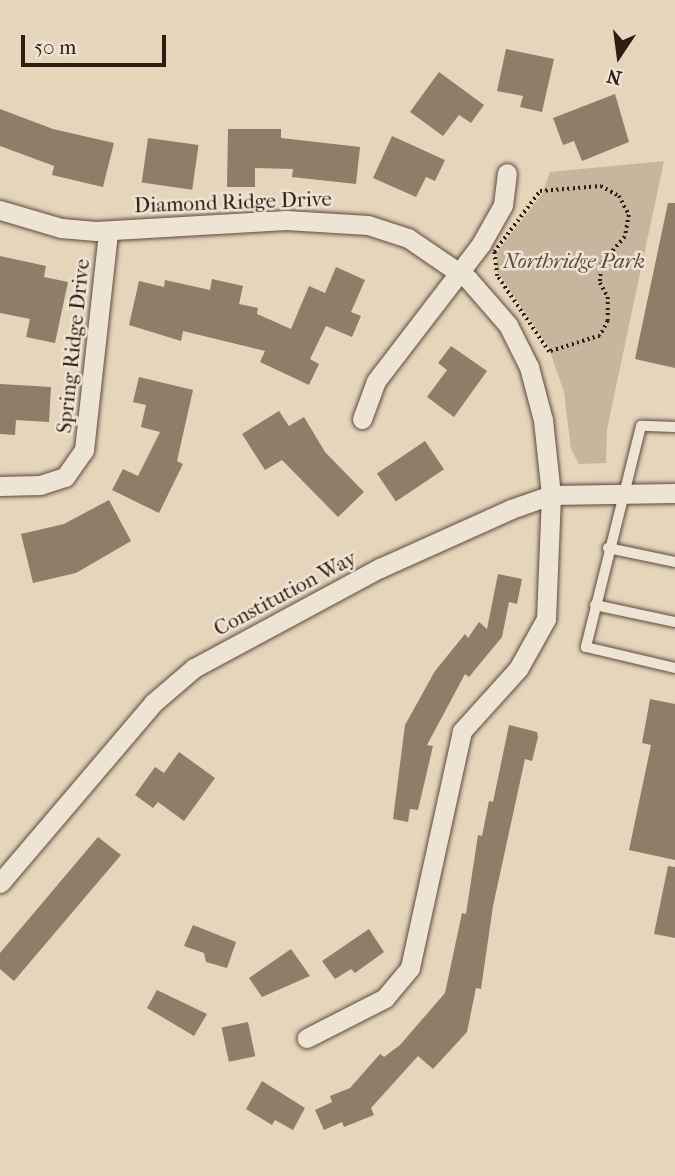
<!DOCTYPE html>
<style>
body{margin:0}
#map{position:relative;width:675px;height:1176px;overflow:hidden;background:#e5d5bb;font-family:"IM FELL French Canon",serif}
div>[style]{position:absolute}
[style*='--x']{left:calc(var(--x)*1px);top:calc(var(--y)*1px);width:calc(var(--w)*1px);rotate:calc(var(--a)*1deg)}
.green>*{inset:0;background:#c6b69e}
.building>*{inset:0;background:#8f7c69;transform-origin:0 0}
.path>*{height:3.5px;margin-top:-1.75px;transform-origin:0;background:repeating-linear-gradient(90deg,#311c11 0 2px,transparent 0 5.5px)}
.roads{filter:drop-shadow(0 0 2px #5e4a3c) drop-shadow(0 0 2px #5e4a3c)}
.service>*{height:10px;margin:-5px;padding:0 5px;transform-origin:5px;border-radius:5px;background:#eee4d3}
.minor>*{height:19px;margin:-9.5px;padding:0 9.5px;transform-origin:9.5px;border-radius:9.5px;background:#eee4d3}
span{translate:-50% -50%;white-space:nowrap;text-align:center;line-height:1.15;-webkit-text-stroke:5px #eee4d3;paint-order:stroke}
.street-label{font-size:21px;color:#311c11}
.park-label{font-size:21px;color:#5e4a3b;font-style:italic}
.north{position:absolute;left:584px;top:21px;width:70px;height:70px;-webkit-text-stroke:5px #eee4d3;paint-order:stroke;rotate:193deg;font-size:19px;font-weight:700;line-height:28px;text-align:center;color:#311c11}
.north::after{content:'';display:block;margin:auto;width:24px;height:32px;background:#311c11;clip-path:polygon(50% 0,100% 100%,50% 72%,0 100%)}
.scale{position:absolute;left:21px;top:35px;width:145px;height:32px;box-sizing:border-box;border:4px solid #311c11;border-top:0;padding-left:9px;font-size:21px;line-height:24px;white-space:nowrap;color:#311c11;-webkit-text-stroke:5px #eee4d3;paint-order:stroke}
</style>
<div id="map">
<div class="green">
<i style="clip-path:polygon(664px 161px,607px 429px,606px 463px,579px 464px,571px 449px,564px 392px,548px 346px,497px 271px,497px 252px,542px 194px,550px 172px)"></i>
</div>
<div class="building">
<i style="clip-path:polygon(506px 49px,554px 59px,542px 112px,520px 107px,523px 96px,497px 91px)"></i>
<i style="clip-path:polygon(439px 72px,484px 105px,471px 123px,459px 115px,443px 136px,410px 112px)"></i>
<i style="clip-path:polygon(615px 94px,629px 142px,582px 161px,574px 141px,563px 145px,553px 118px)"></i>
<i style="clip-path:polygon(0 109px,53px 129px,114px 143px,103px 187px,52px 175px,54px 166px,0 146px)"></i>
<i style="clip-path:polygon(228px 129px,281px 129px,281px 138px,360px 147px,356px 184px,292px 177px,293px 169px,255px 168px,255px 187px,227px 187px)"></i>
<i style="clip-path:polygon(392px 136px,445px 160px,435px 181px,426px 177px,416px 197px,373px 178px)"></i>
<i style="left:148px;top:138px;width:51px;height:45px;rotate:8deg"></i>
<i style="clip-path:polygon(668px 203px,675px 203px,675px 368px,635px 359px)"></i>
<i style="clip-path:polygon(0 256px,46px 266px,44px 277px,68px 282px,55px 343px,26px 337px,30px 319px,0 313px)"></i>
<i style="clip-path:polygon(336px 267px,365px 280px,351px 312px,361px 316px,352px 337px,326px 326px,310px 359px,319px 364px,309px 385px,260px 362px,265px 351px,183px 331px,181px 341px,129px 325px,139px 281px,164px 287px,165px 280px,210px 290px,212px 279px,243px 286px,239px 304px,258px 308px,257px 314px,291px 329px,309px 286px,325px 293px)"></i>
<i style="clip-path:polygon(451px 346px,487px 371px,454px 417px,427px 397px,447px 370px,438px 363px)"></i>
<i style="clip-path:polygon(139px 377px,193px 390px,177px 461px,183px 464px,159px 513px,112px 490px,123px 469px,138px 476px,160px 432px,141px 427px,146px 405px,133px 402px)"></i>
<i style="clip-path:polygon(0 384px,51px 387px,49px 422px,16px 420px,15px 435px,0 434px)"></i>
<i style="clip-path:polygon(279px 411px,289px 426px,304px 417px,325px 452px,364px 492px,338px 517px,282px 460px,265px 470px,242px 434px)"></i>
<i style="left:425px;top:441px;width:34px;height:58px;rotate:56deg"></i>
<i style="clip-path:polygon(109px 500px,131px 541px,76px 573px,33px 583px,21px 534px,64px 524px)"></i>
<i style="clip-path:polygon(498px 574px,522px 579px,517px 604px,509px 602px,502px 637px,469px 677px,465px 674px,427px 745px,433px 746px,418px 810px,410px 809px,408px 822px,393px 819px,405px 725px,435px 671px,465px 634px,468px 638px,479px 622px,487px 629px)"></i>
<i style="clip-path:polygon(650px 699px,675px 704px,675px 860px,629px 850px,651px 745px,642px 743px)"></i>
<i style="clip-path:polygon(509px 725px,537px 732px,538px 737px,532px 761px,525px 759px,493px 906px,481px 989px,476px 988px,467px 1032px,433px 1069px,418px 1056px,371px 1108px,374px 1115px,344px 1127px,342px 1122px,324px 1130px,315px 1110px,332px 1102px,330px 1096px,350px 1088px,380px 1054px,384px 1057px,400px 1045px,445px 993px,462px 913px,466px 914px,478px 835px,482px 836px,489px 801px,493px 802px)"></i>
<i style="clip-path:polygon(179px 752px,215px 778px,184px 821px,158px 802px,153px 808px,135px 795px,155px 767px,164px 773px)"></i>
<i style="clip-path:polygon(98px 837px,121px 855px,14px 981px,0 969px,0 953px)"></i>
<i style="clip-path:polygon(668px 866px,675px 867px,675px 938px,654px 934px)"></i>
<i style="clip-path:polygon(193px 925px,236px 942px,227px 968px,206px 962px,204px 953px,184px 946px)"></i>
<i style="clip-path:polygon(369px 929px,384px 952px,355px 973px,351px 969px,335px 979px,322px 961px)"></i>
<i style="clip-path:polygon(291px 949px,310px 976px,262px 997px,249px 978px)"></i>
<i style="clip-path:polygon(157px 990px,207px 1014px,194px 1036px,147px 1008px)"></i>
<i style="left:248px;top:1022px;width:35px;height:27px;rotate:78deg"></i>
<i style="clip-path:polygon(262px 1081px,305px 1108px,293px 1130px,275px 1120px,272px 1125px,246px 1109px)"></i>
</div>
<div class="path">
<i style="--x:601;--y:186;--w:21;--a:29"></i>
<i style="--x:619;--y:196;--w:21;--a:62"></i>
<i style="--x:629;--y:215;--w:22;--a:100"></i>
<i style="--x:625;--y:237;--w:35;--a:131"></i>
<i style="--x:602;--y:263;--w:20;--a:96"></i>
<i style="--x:600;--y:283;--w:16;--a:60"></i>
<i style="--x:608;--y:297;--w:24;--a:90"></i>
<i style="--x:608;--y:321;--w:17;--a:118"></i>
<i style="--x:600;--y:336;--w:53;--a:162.6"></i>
<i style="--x:549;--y:352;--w:92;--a:-124.4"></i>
<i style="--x:497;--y:276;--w:24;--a:-97"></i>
<i style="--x:494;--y:252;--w:76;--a:-53"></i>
<i style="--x:540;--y:191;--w:61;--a:-4.7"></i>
</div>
<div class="roads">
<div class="service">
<i style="--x:675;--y:427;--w:34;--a:-178"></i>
<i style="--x:641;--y:426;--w:228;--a:104"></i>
<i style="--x:586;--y:647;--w:91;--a:13.3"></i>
<i style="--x:608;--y:548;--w:68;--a:11.8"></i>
<i style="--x:595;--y:605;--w:82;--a:12"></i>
</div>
<div class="minor">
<i style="--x:0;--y:210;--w:64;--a:16.4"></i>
<i style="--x:61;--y:228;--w:35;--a:5"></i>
<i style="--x:96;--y:231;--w:190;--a:-3.3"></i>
<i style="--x:286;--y:220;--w:82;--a:3.5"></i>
<i style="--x:368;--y:225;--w:42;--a:18"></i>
<i style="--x:408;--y:238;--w:73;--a:34.3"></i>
<i style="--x:468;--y:279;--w:61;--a:49"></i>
<i style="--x:508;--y:325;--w:47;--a:63.4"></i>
<i style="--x:529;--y:367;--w:55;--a:75.2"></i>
<i style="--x:543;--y:420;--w:75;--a:83.9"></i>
<i style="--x:551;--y:495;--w:124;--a:92.3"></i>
<i style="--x:546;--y:619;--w:57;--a:119.2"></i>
<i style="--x:518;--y:669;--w:84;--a:132.1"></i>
<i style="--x:462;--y:731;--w:243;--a:102.4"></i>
<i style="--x:410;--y:968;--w:39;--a:130"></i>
<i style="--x:385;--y:998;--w:88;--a:152.9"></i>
<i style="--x:362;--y:419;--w:40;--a:-69.8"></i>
<i style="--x:376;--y:381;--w:173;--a:-52.5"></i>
<i style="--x:481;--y:244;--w:45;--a:-60.6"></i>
<i style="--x:503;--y:205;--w:32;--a:-83"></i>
<i style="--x:0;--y:486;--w:40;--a:-1.4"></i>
<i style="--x:40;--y:485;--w:26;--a:-18"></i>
<i style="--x:65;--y:477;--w:33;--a:-55"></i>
<i style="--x:84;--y:450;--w:220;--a:-83.7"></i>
<i style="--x:0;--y:883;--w:236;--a:-49.6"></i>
<i style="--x:153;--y:703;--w:54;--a:-40.5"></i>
<i style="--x:194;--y:668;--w:211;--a:-28.3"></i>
<i style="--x:380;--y:568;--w:144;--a:-24.2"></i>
<i style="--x:511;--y:509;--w:42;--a:-19.3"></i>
<i style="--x:551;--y:495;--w:124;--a:-0.9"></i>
</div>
</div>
<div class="street-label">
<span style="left:233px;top:202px;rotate:-2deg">Diamond Ridge Drive</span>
<span style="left:73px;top:346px;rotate:-84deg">Spring Ridge Drive</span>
<span style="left:285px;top:593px;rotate:-28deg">Constitution Way</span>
</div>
<div class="park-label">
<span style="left:574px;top:261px">Northridge Park</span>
</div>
<div class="north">N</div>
<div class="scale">50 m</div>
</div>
